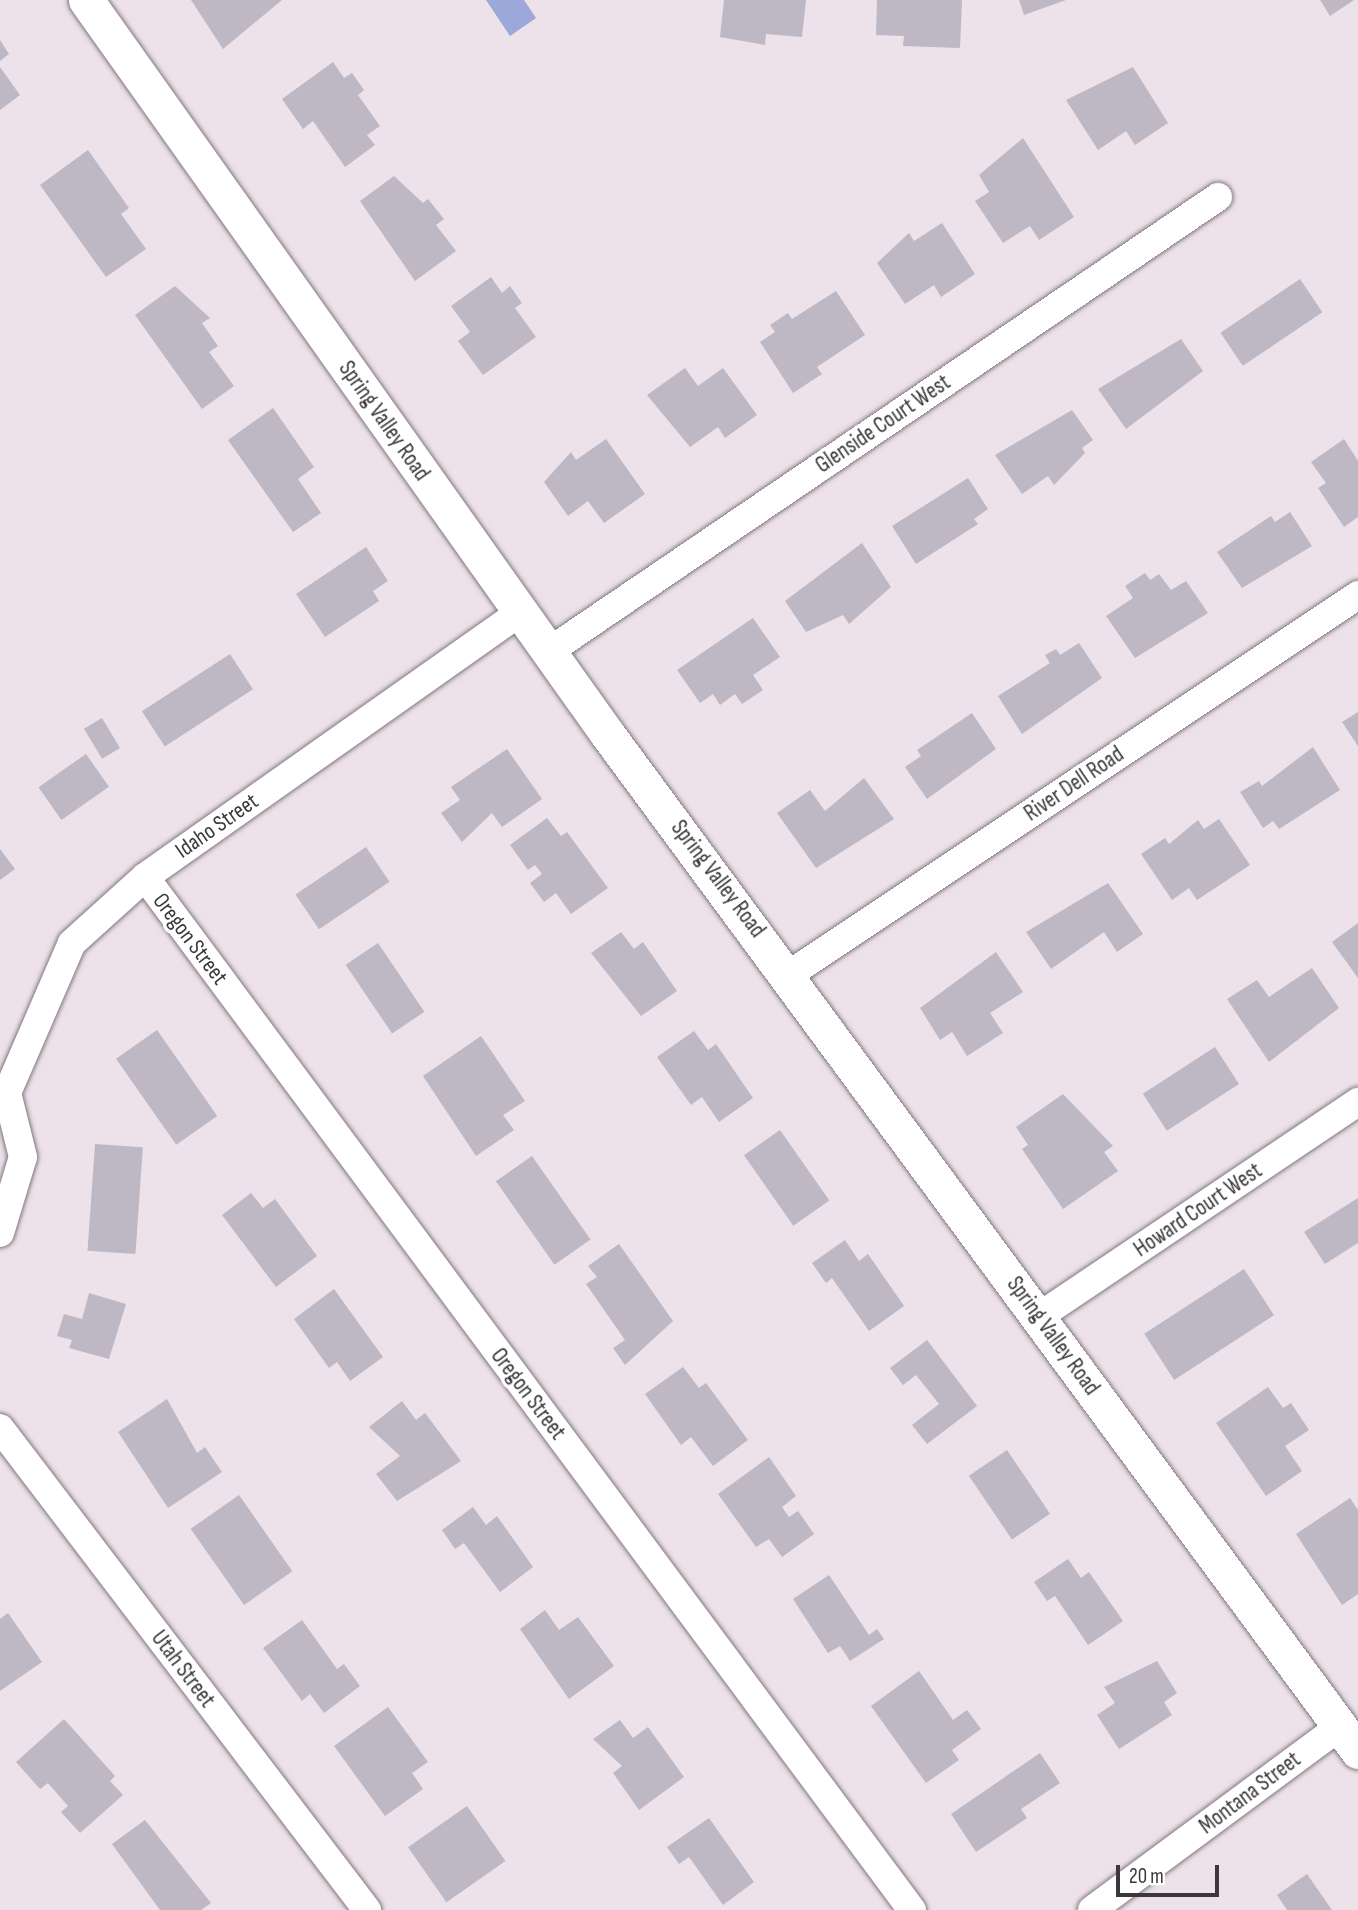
<!DOCTYPE html>
<style>
body{margin:0}
#map{position:relative;width:1358px;height:1910px;overflow:hidden;background:#ede1ea;font-family:"Sofia Sans Condensed",sans-serif}
div>[style]{position:absolute}
[style*='--x']{left:calc(var(--x)*1px);top:calc(var(--y)*1px);width:calc(var(--w)*1px);rotate:calc(var(--a)*1deg)}
.water>*{inset:0;background:#9ba8d9}
.building>*{inset:0;background:#bdb8c4;transform-origin:0 0}
.roads{filter:drop-shadow(0 0 2px #82777f) drop-shadow(0 0 2px #82777f)}
.minor>*{height:28px;margin:-14px;padding:0 14px;transform-origin:14px;border-radius:14px;background:#fff}
.tertiary>*{height:35px;margin:-17.5px;padding:0 17.5px;transform-origin:17.5px;border-radius:17.5px;background:#fff}
span{translate:-50% -50%;white-space:nowrap;text-align:center;line-height:1.15;-webkit-text-stroke:7px #fff;paint-order:stroke}
.street-label{font-size:23px;color:#3b373a}
.scale{position:absolute;left:1116px;top:1865px;width:103px;height:32px;box-sizing:border-box;border:4px solid #3b373a;border-top:0;padding-left:9px;font-size:21px;line-height:24px;white-space:nowrap;color:#3b373a;-webkit-text-stroke:5px #fff;paint-order:stroke}
</style>
<div id="map">
<div class="water">
<i style="clip-path:polygon(486px 0,524px 0,536px 18px,510px 36px)"></i>
</div>
<div class="building">
<i style="clip-path:polygon(191px 0,282px 0,223px 49px)"></i>
<i style="clip-path:polygon(724px 0,806px 0,802px 37px,766px 34px,765px 45px,720px 37px)"></i>
<i style="clip-path:polygon(877px 0,962px 0,960px 48px,903px 46px,904px 36px,876px 35px)"></i>
<i style="clip-path:polygon(1019px 0,1066px 0,1024px 15px)"></i>
<i style="clip-path:polygon(1320px 0,1354px 0,1330px 16px)"></i>
<i style="clip-path:polygon(0 40px,9px 54px,0 61px)"></i>
<i style="clip-path:polygon(333px 62px,344px 78px,352px 73px,364px 90px,358px 95px,380px 126px,367px 135px,375px 145px,345px 167px,313px 121px,303px 129px,282px 99px)"></i>
<i style="clip-path:polygon(0 67px,20px 95px,0 110px)"></i>
<i style="clip-path:polygon(1133px 67px,1168px 123px,1135px 145px,1126px 131px,1098px 150px,1066px 100px)"></i>
<i style="clip-path:polygon(1023px 138px,1074px 217px,1039px 240px,1030px 226px,1003px 243px,975px 201px,989px 192px,979px 175px)"></i>
<i style="clip-path:polygon(88px 150px,129px 208px,121px 214px,146px 249px,106px 277px,40px 185px)"></i>
<i style="clip-path:polygon(394px 176px,423px 203px,428px 199px,444px 219px,436px 225px,456px 251px,415px 281px,360px 201px)"></i>
<i style="clip-path:polygon(942px 223px,975px 274px,941px 297px,934px 285px,905px 304px,877px 263px,909px 233px,914px 241px)"></i>
<i style="clip-path:polygon(491px 277px,502px 293px,510px 286px,522px 303px,515px 308px,536px 337px,483px 375px,458px 341px,470px 332px,451px 306px)"></i>
<i style="left:1300px;top:279px;width:40px;height:96px;rotate:56deg"></i>
<i style="clip-path:polygon(175px 286px,210px 318px,202px 323px,218px 346px,209px 352px,234px 386px,202px 409px,135px 315px)"></i>
<i style="clip-path:polygon(836px 291px,865px 335px,817px 367px,822px 374px,793px 393px,760px 342px,775px 332px,770px 325px,788px 313px,792px 319px)"></i>
<i style="clip-path:polygon(1181px 339px,1203px 371px,1126px 429px,1098px 389px)"></i>
<i style="clip-path:polygon(685px 368px,698px 386px,723px 368px,757px 415px,725px 438px,718px 427px,690px 447px,647px 395px)"></i>
<i style="clip-path:polygon(273px 408px,314px 467px,298px 479px,321px 513px,293px 532px,228px 440px)"></i>
<i style="clip-path:polygon(1072px 410px,1093px 440px,1082px 448px,1085px 453px,1054px 485px,1048px 476px,1022px 494px,995px 455px)"></i>
<i style="clip-path:polygon(606px 439px,645px 494px,604px 523px,588px 501px,568px 516px,544px 482px,571px 452px,576px 460px)"></i>
<i style="clip-path:polygon(1344px 439px,1358px 461px,1358px 517px,1344px 527px,1318px 488px,1326px 483px,1311px 462px)"></i>
<i style="clip-path:polygon(968px 478px,988px 509px,974px 519px,978px 524px,916px 564px,892px 526px)"></i>
<i style="clip-path:polygon(1290px 512px,1312px 546px,1242px 588px,1217px 552px,1271px 516px,1275px 522px)"></i>
<i style="clip-path:polygon(862px 543px,891px 587px,849px 624px,843px 615px,806px 632px,785px 601px)"></i>
<i style="clip-path:polygon(366px 547px,388px 581px,373px 591px,379px 601px,325px 637px,296px 594px)"></i>
<i style="clip-path:polygon(1145px 573px,1150px 580px,1159px 574px,1171px 590px,1186px 581px,1208px 613px,1135px 658px,1106px 616px,1133px 598px,1125px 586px)"></i>
<i style="clip-path:polygon(753px 618px,780px 657px,753px 675px,763px 690px,742px 704px,735px 694px,720px 705px,713px 694px,700px 703px,677px 670px)"></i>
<i style="clip-path:polygon(1079px 643px,1102px 678px,1022px 734px,998px 696px,1050px 663px,1045px 655px,1056px 649px,1060px 655px)"></i>
<i style="left:230px;top:654px;width:42px;height:105px;rotate:57deg"></i>
<i style="clip-path:polygon(1358px 712px,1358px 746px,1342px 722px)"></i>
<i style="clip-path:polygon(972px 713px,996px 749px,927px 799px,905px 767px,921px 756px,917px 750px)"></i>
<i style="left:102px;top:718px;width:35px;height:21px;rotate:59deg"></i>
<i style="clip-path:polygon(1313px 747px,1340px 790px,1279px 829px,1273px 821px,1263px 828px,1240px 792px,1259px 781px,1262px 786px)"></i>
<i style="clip-path:polygon(507px 749px,542px 799px,502px 827px,492px 813px,462px 842px,441px 813px,460px 800px,451px 787px)"></i>
<i style="left:86px;top:754px;width:40px;height:58px;rotate:55deg"></i>
<i style="clip-path:polygon(864px 778px,894px 819px,816px 868px,777px 813px,810px 790px,825px 811px)"></i>
<i style="clip-path:polygon(547px 818px,561px 836px,567px 832px,608px 888px,571px 914px,556px 893px,544px 902px,530px 883px,542px 874px,535px 865px,528px 870px,510px 845px)"></i>
<i style="clip-path:polygon(1219px 819px,1250px 865px,1197px 900px,1189px 888px,1172px 900px,1141px 854px,1165px 838px,1169px 844px,1198px 820px,1204px 829px)"></i>
<i style="left:366px;top:847px;width:42px;height:85px;rotate:56deg"></i>
<i style="clip-path:polygon(0 849px,15px 869px,0 880px)"></i>
<i style="clip-path:polygon(1108px 883px,1143px 934px,1117px 952px,1104px 932px,1051px 969px,1026px 932px)"></i>
<i style="clip-path:polygon(1358px 923px,1358px 978px,1332px 942px)"></i>
<i style="clip-path:polygon(621px 932px,634px 949px,643px 942px,677px 991px,641px 1016px,591px 953px)"></i>
<i style="left:378px;top:943px;width:83px;height:39px;rotate:56deg"></i>
<i style="clip-path:polygon(996px 952px,1023px 992px,990px 1013px,1003px 1033px,967px 1056px,952px 1032px,940px 1040px,920px 1008px)"></i>
<i style="clip-path:polygon(1312px 968px,1339px 1008px,1269px 1062px,1227px 999px,1257px 980px,1269px 997px)"></i>
<i style="left:157px;top:1030px;width:105px;height:50px;rotate:55deg"></i>
<i style="clip-path:polygon(694px 1031px,708px 1050px,716px 1044px,753px 1098px,719px 1122px,702px 1097px,691px 1105px,657px 1057px)"></i>
<i style="clip-path:polygon(481px 1036px,525px 1101px,503px 1115px,514px 1130px,476px 1156px,423px 1076px)"></i>
<i style="left:1215px;top:1047px;width:44px;height:86px;rotate:57deg"></i>
<i style="clip-path:polygon(1063px 1094px,1113px 1146px,1104px 1152px,1118px 1171px,1063px 1209px,1022px 1149px,1028px 1145px,1016px 1127px)"></i>
<i style="left:780px;top:1130px;width:86px;height:44px;rotate:55deg"></i>
<i style="left:95px;top:1144px;width:48px;height:107px;rotate:4deg"></i>
<i style="left:532px;top:1156px;width:102px;height:44px;rotate:55deg"></i>
<i style="clip-path:polygon(251px 1193px,263px 1208px,275px 1199px,317px 1256px,276px 1287px,222px 1215px)"></i>
<i style="clip-path:polygon(1358px 1198px,1358px 1243px,1325px 1264px,1304px 1232px)"></i>
<i style="clip-path:polygon(845px 1240px,859px 1261px,868px 1254px,904px 1306px,869px 1331px,832px 1278px,826px 1283px,812px 1263px)"></i>
<i style="clip-path:polygon(619px 1244px,673px 1321px,625px 1365px,613px 1348px,625px 1340px,586px 1284px,597px 1277px,588px 1266px)"></i>
<i style="left:1244px;top:1269px;width:55px;height:119px;rotate:57deg"></i>
<i style="clip-path:polygon(334px 1289px,383px 1357px,350px 1381px,337px 1362px,329px 1368px,294px 1319px)"></i>
<i style="clip-path:polygon(89px 1293px,126px 1304px,109px 1359px,69px 1348px,72px 1340px,57px 1336px,64px 1314px,82px 1319px)"></i>
<i style="clip-path:polygon(927px 1340px,977px 1406px,927px 1444px,912px 1425px,939px 1404px,916px 1375px,903px 1385px,890px 1368px)"></i>
<i style="clip-path:polygon(683px 1367px,699px 1388px,706px 1383px,748px 1440px,713px 1466px,691px 1437px,681px 1445px,645px 1394px)"></i>
<i style="clip-path:polygon(1268px 1387px,1283px 1408px,1291px 1403px,1309px 1430px,1285px 1446px,1302px 1471px,1266px 1496px,1216px 1423px)"></i>
<i style="clip-path:polygon(167px 1399px,197px 1453px,205px 1447px,222px 1472px,168px 1508px,118px 1432px)"></i>
<i style="clip-path:polygon(402px 1401px,416px 1420px,425px 1413px,461px 1461px,397px 1501px,376px 1474px,400px 1456px,369px 1427px)"></i>
<i style="left:1007px;top:1450px;width:77px;height:46px;rotate:56deg"></i>
<i style="clip-path:polygon(769px 1457px,796px 1496px,782px 1507px,789px 1517px,798px 1511px,814px 1534px,782px 1557px,769px 1539px,756px 1547px,718px 1494px)"></i>
<i style="left:239px;top:1495px;width:93px;height:59px;rotate:55deg"></i>
<i style="clip-path:polygon(1350px 1498px,1358px 1510px,1358px 1594px,1342px 1605px,1296px 1534px)"></i>
<i style="clip-path:polygon(473px 1507px,486px 1525px,497px 1516px,533px 1567px,500px 1592px,464px 1543px,455px 1549px,442px 1530px)"></i>
<i style="clip-path:polygon(1068px 1559px,1081px 1578px,1089px 1572px,1123px 1621px,1088px 1645px,1055px 1596px,1047px 1601px,1034px 1582px)"></i>
<i style="clip-path:polygon(829px 1575px,869px 1635px,877px 1629px,884px 1639px,850px 1661px,840px 1646px,828px 1653px,793px 1599px)"></i>
<i style="clip-path:polygon(545px 1610px,559px 1630px,578px 1617px,614px 1666px,569px 1699px,520px 1629px)"></i>
<i style="clip-path:polygon(8px 1613px,42px 1662px,0 1691px,0 1619px)"></i>
<i style="clip-path:polygon(302px 1620px,337px 1669px,344px 1664px,360px 1686px,324px 1713px,310px 1694px,302px 1701px,263px 1648px)"></i>
<i style="clip-path:polygon(1157px 1661px,1177px 1693px,1164px 1702px,1172px 1715px,1119px 1749px,1097px 1715px,1115px 1703px,1104px 1687px)"></i>
<i style="clip-path:polygon(919px 1671px,953px 1720px,967px 1710px,981px 1729px,952px 1750px,959px 1760px,926px 1783px,871px 1706px)"></i>
<i style="clip-path:polygon(388px 1707px,428px 1762px,412px 1773px,423px 1789px,385px 1816px,334px 1746px)"></i>
<i style="clip-path:polygon(64px 1719px,115px 1776px,110px 1781px,123px 1795px,80px 1833px,61px 1812px,68px 1806px,48px 1783px,40px 1789px,16px 1762px)"></i>
<i style="clip-path:polygon(620px 1720px,633px 1738px,648px 1727px,684px 1777px,639px 1810px,613px 1773px,622px 1766px,593px 1739px)"></i>
<i style="clip-path:polygon(1040px 1753px,1060px 1783px,1021px 1809px,1027px 1818px,976px 1852px,951px 1814px)"></i>
<i style="left:467px;top:1806px;width:67px;height:72px;rotate:55deg"></i>
<i style="clip-path:polygon(709px 1818px,754px 1882px,723px 1905px,689px 1857px,679px 1864px,667px 1847px)"></i>
<i style="clip-path:polygon(145px 1820px,211px 1903px,201px 1910px,160px 1910px,112px 1844px)"></i>
<i style="clip-path:polygon(1307px 1874px,1332px 1910px,1287px 1910px,1277px 1895px)"></i>
</div>
<div class="roads">
<div class="minor">
<i style="--x:548;--y:652;--w:810;--a:-34.18"></i>
<i style="--x:145;--y:877;--w:1287;--a:53.41"></i>
<i style="--x:790;--y:974;--w:683;--a:-33.71"></i>
<i style="--x:0;--y:1233;--w:79;--a:-73.2"></i>
<i style="--x:23;--y:1157;--w:66;--a:-104"></i>
<i style="--x:7;--y:1093;--w:163;--a:-66.6"></i>
<i style="--x:72;--y:943;--w:98;--a:-42.1"></i>
<i style="--x:145;--y:877;--w:459;--a:-35.2"></i>
<i style="--x:1038;--y:1317;--w:386;--a:-33.9"></i>
<i style="--x:0;--y:1428;--w:606;--a:52.71"></i>
<i style="--x:1092;--y:1910;--w:310;--a:-36.5"></i>
</div>
<div class="tertiary">
<i style="--x:86;--y:0;--w:902;--a:54.62"></i>
<i style="--x:608;--y:735;--w:1263;--a:53.57"></i>
</div>
</div>
<div class="street-label">
<span style="left:384px;top:421px;rotate:55deg">Spring Valley Road</span>
<span style="left:883px;top:424px;rotate:-34deg">Glenside Court West</span>
<span style="left:1074px;top:784px;rotate:-34deg">River Dell Road</span>
<span style="left:217px;top:826px;rotate:-35deg">Idaho Street</span>
<span style="left:718px;top:879px;rotate:53deg">Spring Valley Road</span>
<span style="left:190px;top:939px;rotate:53deg">Oregon Street</span>
<span style="left:1198px;top:1210px;rotate:-34deg">Howard Court West</span>
<span style="left:1053px;top:1336px;rotate:54deg">Spring Valley Road</span>
<span style="left:528px;top:1394px;rotate:53deg">Oregon Street</span>
<span style="left:183px;top:1669px;rotate:53deg">Utah Street</span>
<span style="left:1250px;top:1793px;rotate:-37deg">Montana Street</span>
</div>
<div class="scale">20 m</div>
</div>
